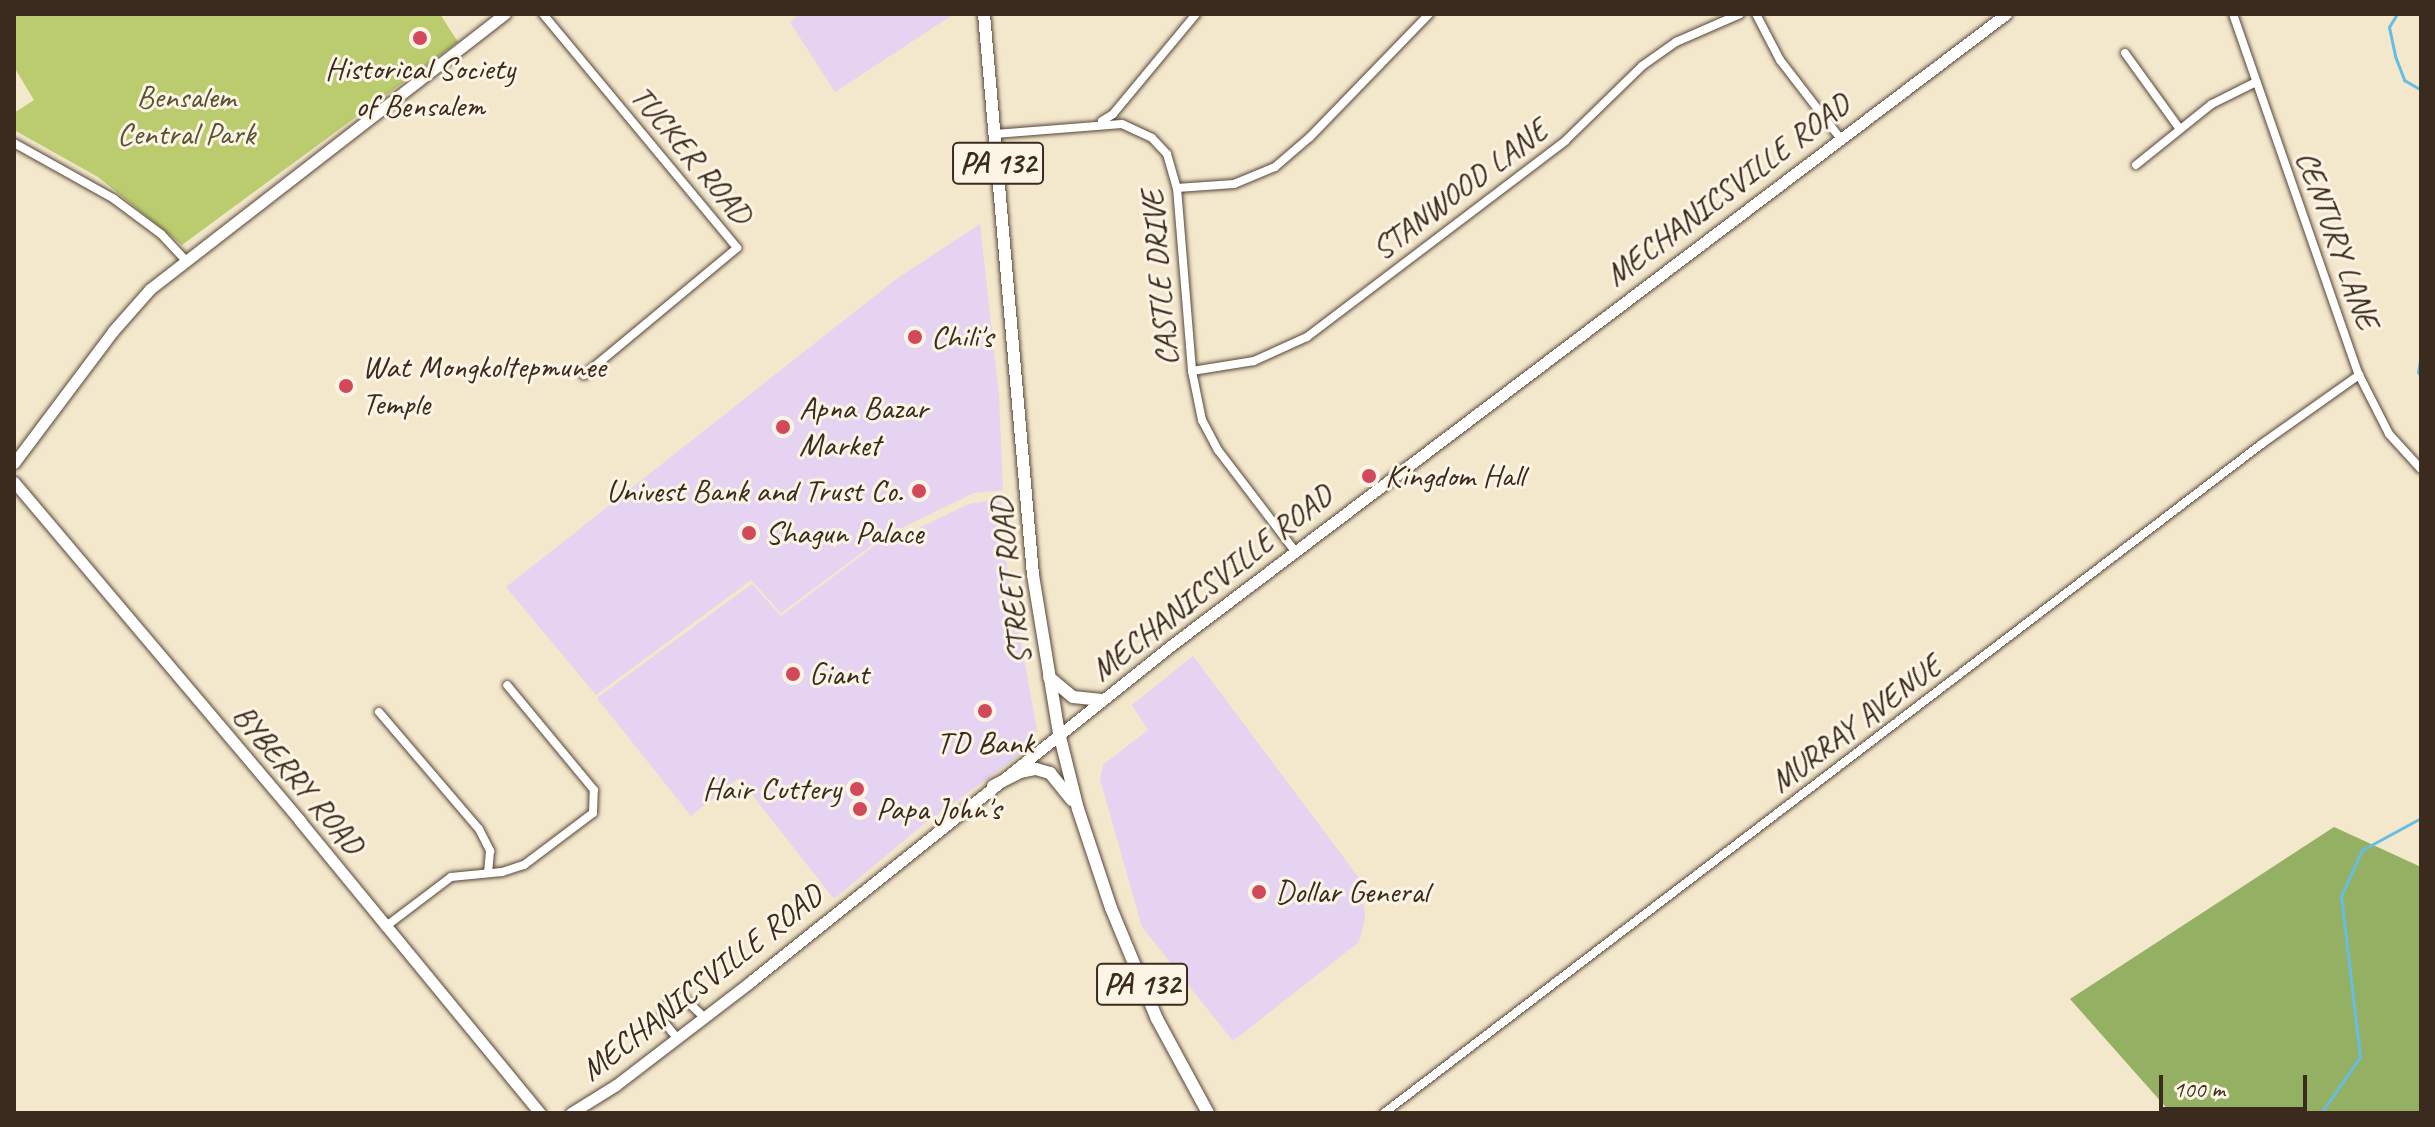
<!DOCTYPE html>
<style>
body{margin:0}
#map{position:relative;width:2435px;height:1127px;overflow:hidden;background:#f3e7cc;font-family:Caveat,sans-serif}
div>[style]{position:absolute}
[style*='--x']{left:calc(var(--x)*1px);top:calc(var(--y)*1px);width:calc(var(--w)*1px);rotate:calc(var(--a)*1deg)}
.built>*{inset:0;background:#e5d3f1}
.green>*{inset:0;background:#bbcc6f}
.forest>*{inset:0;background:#94b062}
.stream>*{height:3px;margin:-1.5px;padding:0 1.5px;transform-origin:1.5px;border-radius:1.5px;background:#66bde3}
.roads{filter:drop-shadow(0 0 2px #574638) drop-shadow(0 0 2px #574638)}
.street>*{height:8px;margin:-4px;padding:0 4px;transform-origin:4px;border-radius:4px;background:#fff}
.secondary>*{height:11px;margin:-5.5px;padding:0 5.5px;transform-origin:5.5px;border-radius:5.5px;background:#fff}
.primary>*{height:12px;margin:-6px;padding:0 6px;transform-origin:6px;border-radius:6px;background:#fff}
.dots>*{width:22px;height:22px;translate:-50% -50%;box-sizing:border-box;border:4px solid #fcf5e5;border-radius:50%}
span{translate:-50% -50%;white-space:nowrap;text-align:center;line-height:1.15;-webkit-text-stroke:6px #fcf5e5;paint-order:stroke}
.shield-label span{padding:2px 6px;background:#fcf5e5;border:2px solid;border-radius:6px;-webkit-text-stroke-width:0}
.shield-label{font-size:30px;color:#3b2a1e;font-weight:700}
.poi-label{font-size:32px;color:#3b2a1e}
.left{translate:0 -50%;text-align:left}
.right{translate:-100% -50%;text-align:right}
.park-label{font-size:32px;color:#5b5232}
.street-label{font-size:32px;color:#3b2a1e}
.frame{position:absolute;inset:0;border:16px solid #3b2a1e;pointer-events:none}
.scale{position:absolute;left:2159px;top:1075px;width:148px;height:36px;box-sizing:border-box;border:4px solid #3b2a1e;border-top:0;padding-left:10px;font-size:24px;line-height:28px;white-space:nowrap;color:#3b2a1e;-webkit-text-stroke:6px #fcf5e5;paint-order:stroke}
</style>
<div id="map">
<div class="built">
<i style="clip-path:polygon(800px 14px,954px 14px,835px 92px,790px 22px)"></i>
<i style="clip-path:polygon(980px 224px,999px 395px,1003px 490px,974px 493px,883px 537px,781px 613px,751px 580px,596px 695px,506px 587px,895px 280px)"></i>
<i style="clip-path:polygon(1002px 499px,1002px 539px,1037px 730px,1028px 747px,1012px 761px,924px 824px,834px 899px,739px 778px,691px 816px,597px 698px,752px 584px,781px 616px,885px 538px,904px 535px,969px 504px)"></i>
<i style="clip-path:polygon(1193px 656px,1362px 882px,1365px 919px,1359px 942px,1233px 1041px,1142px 927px,1100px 779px,1103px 765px,1148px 730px,1132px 705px)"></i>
</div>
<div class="green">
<i style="clip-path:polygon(14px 14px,440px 14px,458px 42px,182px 245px,98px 177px,14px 130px,14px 113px,34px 100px,14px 67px)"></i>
</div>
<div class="forest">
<i style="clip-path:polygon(2334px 827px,2421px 867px,2421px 1113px,2171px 1113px,2070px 999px)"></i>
</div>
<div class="stream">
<i style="--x:2397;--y:14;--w:15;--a:122"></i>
<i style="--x:2389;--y:27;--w:30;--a:78"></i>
<i style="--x:2395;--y:56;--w:26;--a:69"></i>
<i style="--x:2404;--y:80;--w:20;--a:30"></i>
<i style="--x:2421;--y:354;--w:18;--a:99"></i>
<i style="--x:2418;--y:372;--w:5;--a:53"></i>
<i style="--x:2321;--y:1113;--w:68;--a:-55.1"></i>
<i style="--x:2360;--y:1057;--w:162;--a:-96.7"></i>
<i style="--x:2341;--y:896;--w:51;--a:-65.5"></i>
<i style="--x:2362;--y:850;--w:67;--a:-28.5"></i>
</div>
<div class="roads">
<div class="street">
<i style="--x:543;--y:14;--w:304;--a:50.3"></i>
<i style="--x:737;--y:248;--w:199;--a:140.3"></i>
<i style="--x:1756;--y:14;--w:52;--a:62.4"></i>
<i style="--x:1780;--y:60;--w:98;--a:52.4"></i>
<i style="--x:2233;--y:14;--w:382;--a:70.8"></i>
<i style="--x:2359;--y:375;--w:66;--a:63"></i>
<i style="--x:2389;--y:434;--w:47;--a:47.6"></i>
<i style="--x:2125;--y:53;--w:92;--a:54.2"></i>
<i style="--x:1102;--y:121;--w:13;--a:-32"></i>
<i style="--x:1113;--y:114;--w:130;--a:-50.3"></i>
<i style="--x:995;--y:134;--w:127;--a:-4.5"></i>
<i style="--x:1122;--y:124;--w:33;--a:25"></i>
<i style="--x:1152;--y:138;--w:22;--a:47"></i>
<i style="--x:1167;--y:154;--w:35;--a:74"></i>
<i style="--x:1177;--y:188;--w:184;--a:85.3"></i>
<i style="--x:1192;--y:371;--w:50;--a:78.5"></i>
<i style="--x:1202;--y:420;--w:34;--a:62"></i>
<i style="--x:1218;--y:450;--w:127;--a:52.7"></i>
<i style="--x:14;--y:143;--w:115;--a:29.2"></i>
<i style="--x:114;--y:199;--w:59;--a:36.7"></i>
<i style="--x:161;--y:234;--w:35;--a:47"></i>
<i style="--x:2136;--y:165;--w:97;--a:-38.8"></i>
<i style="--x:2212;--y:104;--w:49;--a:-26.6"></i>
<i style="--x:1177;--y:188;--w:57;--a:-4"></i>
<i style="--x:1234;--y:184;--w:44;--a:-22.5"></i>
<i style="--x:1275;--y:167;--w:46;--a:-40.6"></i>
<i style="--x:1310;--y:137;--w:171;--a:-45.9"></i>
<i style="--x:1192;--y:371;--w:63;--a:-9.2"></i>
<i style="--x:1254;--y:361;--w:58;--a:-24.4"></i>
<i style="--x:1307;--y:337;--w:324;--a:-37.2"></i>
<i style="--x:1565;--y:141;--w:107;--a:-44.2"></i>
<i style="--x:1642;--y:66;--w:42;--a:-35.2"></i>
<i style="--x:1676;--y:42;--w:70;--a:-23.6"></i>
<i style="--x:379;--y:712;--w:154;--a:49.5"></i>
<i style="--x:479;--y:829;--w:25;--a:63"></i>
<i style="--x:490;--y:851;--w:22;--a:95"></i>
<i style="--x:385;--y:927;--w:83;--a:-37.1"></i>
<i style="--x:451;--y:877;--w:51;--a:-5.6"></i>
<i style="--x:502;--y:872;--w:23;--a:-18"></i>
<i style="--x:524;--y:865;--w:86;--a:-37"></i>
<i style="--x:593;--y:813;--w:23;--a:-88"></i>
<i style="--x:594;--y:790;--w:136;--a:-129.6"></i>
<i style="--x:677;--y:1038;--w:21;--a:-129"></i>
<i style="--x:664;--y:1022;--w:8;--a:-97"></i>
<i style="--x:663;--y:1014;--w:13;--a:-61"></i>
<i style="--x:669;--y:1003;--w:15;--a:-23"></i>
<i style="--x:683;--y:997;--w:29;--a:44"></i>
<i style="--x:1384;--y:1113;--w:1105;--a:-37.32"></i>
<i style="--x:2263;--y:443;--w:118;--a:-35.3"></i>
</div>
<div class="secondary">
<i style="--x:14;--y:463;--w:165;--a:-53.1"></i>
<i style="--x:113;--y:331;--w:56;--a:-48.6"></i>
<i style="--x:150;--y:289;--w:449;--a:-37.8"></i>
<i style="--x:14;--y:482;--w:444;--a:49.8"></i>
<i style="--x:300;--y:821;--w:378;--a:50.6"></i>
<i style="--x:571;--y:1113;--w:53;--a:-31.9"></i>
<i style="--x:616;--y:1085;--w:169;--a:-37.5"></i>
<i style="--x:750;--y:982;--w:541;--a:-38.63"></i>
<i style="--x:1173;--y:644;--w:1044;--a:-37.1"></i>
</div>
<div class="primary">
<i style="--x:984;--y:14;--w:563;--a:85.01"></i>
<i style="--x:1033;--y:575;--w:160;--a:80.7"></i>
<i style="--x:1059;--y:733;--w:78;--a:76"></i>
<i style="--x:1078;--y:809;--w:104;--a:71.6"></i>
<i style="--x:1111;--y:908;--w:120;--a:67.5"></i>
<i style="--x:1157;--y:1019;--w:107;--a:61.5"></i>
<i style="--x:1049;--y:677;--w:31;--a:40"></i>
<i style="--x:1073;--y:697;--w:29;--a:6"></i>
<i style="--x:993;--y:786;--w:30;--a:-27"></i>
<i style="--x:1020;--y:772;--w:16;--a:-11"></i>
<i style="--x:1036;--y:769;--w:15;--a:16"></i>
<i style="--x:1050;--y:773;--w:35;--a:51"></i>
</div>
</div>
<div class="dots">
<i style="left:420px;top:38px;background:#d1495b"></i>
<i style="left:915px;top:337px;background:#d1495b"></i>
<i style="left:346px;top:386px;background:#d1495b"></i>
<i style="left:783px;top:427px;background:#d1495b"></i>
<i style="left:1369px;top:476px;background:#d1495b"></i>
<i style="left:919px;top:491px;background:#d1495b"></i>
<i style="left:749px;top:533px;background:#d1495b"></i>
<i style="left:793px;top:674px;background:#d1495b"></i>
<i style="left:985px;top:711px;background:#d1495b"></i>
<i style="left:857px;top:789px;background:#d1495b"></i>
<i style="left:860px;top:809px;background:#d1495b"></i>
<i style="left:1259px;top:892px;background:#d1495b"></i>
</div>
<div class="shield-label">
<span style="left:998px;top:163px">PA 132</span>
<span style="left:1142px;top:984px">PA 132</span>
</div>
<div class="poi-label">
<span style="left:420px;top:88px">Historical Society<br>of Bensalem</span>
<span class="left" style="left:931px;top:337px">Chili's</span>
<span class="left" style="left:362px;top:386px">Wat Mongkoltepmunee<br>Temple</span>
<span class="left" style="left:799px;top:427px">Apna Bazar<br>Market</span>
<span class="left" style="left:1385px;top:476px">Kingdom Hall</span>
<span class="right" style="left:903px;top:491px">Univest Bank and Trust Co.</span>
<span class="left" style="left:765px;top:533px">Shagun Palace</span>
<span class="left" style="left:809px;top:674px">Giant</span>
<span style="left:985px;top:743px">TD Bank</span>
<span class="right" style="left:841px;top:789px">Hair Cuttery</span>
<span class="left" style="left:876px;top:809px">Papa John's</span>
<span class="left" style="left:1275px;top:892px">Dollar General</span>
</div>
<div class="park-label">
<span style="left:186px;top:116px">Bensalem<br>Central Park</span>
</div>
<div class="street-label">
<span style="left:691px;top:155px;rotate:50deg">TUCKER ROAD</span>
<span style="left:1460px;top:190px;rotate:-37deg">STANWOOD LANE</span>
<span style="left:1728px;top:190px;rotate:-37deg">MECHANICSVILLE ROAD</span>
<span style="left:2337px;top:240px;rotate:70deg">CENTURY LANE</span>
<span style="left:1160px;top:278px;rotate:-95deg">CASTLE DRIVE</span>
<span style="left:1011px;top:581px;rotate:-97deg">STREET ROAD</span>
<span style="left:1212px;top:583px;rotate:-38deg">MECHANICSVILLE ROAD</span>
<span style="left:1856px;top:724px;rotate:-37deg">MURRAY AVENUE</span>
<span style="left:298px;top:780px;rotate:50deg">BYBERRY ROAD</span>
<span style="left:702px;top:983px;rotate:-38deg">MECHANICSVILLE ROAD</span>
</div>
<div class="frame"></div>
<div class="scale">100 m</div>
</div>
